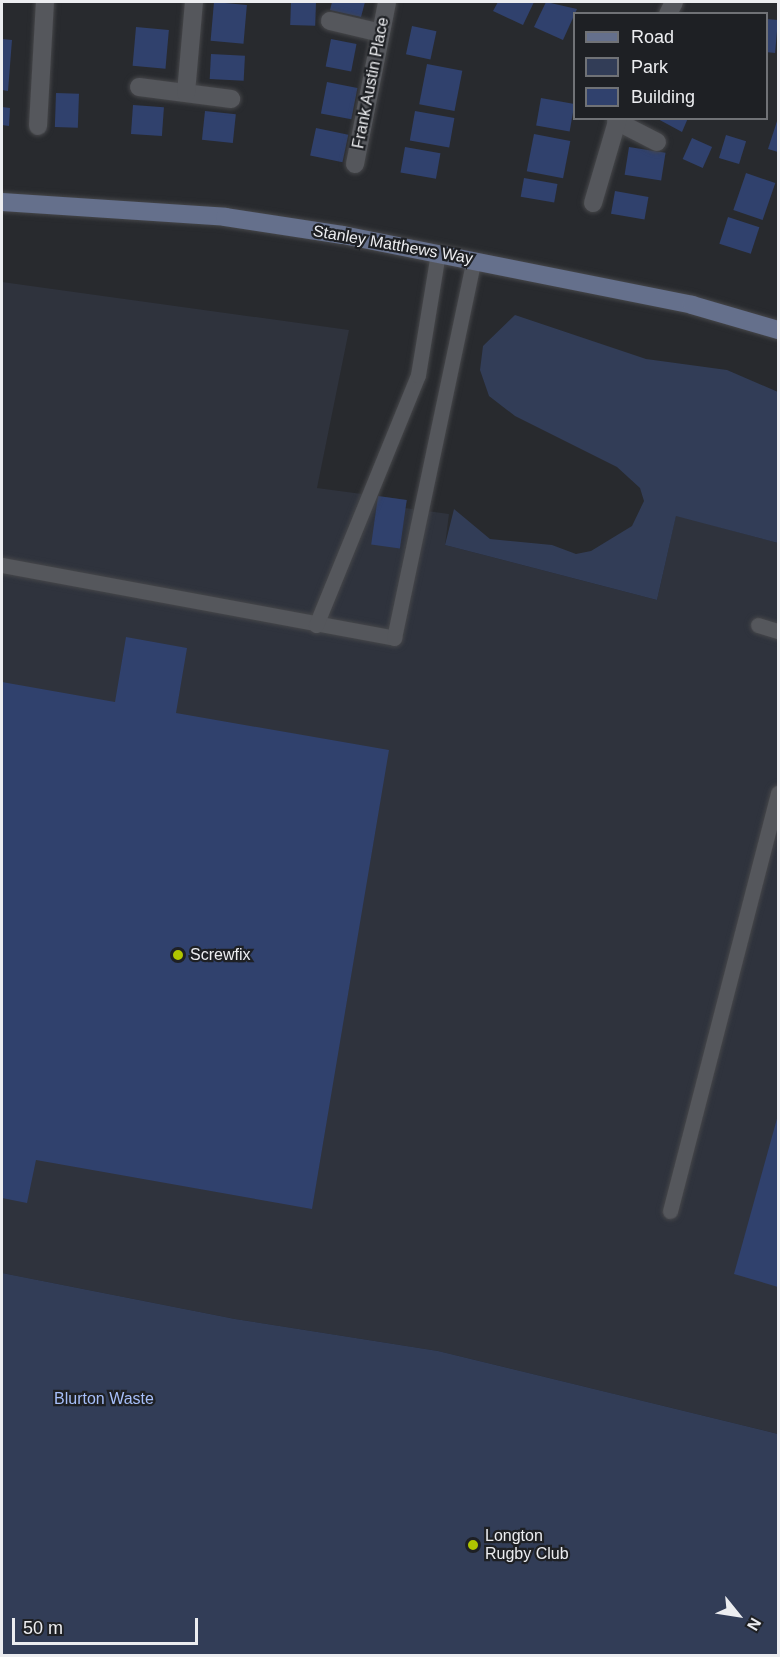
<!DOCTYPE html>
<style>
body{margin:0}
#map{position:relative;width:780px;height:1657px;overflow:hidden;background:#282a2e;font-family:Arial,sans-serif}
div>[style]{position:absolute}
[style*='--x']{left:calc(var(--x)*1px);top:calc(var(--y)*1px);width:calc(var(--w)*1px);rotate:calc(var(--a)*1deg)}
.built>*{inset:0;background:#2f333d}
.green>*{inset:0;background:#323d57}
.building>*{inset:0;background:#30416d;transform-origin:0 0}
.roads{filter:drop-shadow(0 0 2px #46474a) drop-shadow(0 0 2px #46474a)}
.lane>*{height:15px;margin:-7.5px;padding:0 7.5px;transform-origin:7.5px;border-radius:7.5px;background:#55575c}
.street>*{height:18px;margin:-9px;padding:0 9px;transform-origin:9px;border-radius:9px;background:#55575c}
.secondary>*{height:18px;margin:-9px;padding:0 9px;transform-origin:9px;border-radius:9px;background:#65708c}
.dots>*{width:16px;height:16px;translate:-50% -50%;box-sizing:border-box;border:3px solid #1e2024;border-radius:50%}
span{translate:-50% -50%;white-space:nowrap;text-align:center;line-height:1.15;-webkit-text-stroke:4.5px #1e2024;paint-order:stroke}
.street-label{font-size:16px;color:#ecedf0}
.poi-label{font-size:16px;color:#ecedf0}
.left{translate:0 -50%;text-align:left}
.park-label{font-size:16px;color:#a7bff9}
.frame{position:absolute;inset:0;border:3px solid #ecedf0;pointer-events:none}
.legend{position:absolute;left:573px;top:12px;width:195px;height:108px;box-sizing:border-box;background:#1e2024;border:2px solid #707276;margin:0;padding:8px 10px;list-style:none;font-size:18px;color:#ecedf0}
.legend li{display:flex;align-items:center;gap:12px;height:30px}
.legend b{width:30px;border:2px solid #707276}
.north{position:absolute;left:708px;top:1585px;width:60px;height:60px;-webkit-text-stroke:4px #1e2024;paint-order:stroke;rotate:120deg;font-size:16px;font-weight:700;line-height:24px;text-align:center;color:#ecedf0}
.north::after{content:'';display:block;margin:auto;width:21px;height:27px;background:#ecedf0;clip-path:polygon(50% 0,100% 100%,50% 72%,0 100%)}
.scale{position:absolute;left:12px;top:1618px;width:186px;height:27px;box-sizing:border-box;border:3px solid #ecedf0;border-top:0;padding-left:8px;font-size:18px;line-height:21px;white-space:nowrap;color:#ecedf0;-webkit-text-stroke:4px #1e2024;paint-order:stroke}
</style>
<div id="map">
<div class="built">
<i style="clip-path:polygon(2px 282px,349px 330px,317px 488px,407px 500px,405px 508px,449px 514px,445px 545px,657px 600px,676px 515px,778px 543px,778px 1434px,438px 1351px,235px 1319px,2px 1273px)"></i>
</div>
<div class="green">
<i style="clip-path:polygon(515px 315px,646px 359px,727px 370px,778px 392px,778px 543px,676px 516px,657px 600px,445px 545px,454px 509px,490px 539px,552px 545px,576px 554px,591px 551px,632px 526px,644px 501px,640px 488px,617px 467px,515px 416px,489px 396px,480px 370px,483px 346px)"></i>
<i style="clip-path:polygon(2px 1273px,235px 1319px,438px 1351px,778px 1434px,778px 1655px,2px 1655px)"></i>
</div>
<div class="building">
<i style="left:214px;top:2px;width:33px;height:39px;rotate:5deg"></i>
<i style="left:291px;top:2px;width:25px;height:23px;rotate:2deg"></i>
<i style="clip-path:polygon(332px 2px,365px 2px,361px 17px,330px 10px)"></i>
<i style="clip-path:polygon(498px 2px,534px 2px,523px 25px,493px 11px)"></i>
<i style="clip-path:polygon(546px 2px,577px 9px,563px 40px,534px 27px)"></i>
<i style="left:766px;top:19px;width:12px;height:33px;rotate:5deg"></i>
<i style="left:412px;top:26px;width:25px;height:29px;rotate:12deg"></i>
<i style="left:136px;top:27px;width:33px;height:39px;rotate:5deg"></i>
<i style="clip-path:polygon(2px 39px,12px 40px,8px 91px,2px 90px)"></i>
<i style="left:331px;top:39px;width:26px;height:28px;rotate:11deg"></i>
<i style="left:211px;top:54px;width:34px;height:25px;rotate:3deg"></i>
<i style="left:427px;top:64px;width:36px;height:41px;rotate:11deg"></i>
<i style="left:327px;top:82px;width:31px;height:32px;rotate:11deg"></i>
<i style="left:56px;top:93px;width:23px;height:34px;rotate:2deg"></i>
<i style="left:541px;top:98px;width:34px;height:28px;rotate:10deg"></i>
<i style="left:133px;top:105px;width:31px;height:29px;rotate:4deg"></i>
<i style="clip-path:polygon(2px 107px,10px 108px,9px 126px,2px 125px)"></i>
<i style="left:205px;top:111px;width:31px;height:29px;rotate:6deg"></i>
<i style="left:415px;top:111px;width:40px;height:30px;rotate:10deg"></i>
<i style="clip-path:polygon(656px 118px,688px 118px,682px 132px)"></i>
<i style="clip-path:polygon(778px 118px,778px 152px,768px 149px)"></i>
<i style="left:316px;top:128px;width:33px;height:28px;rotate:12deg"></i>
<i style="left:534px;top:134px;width:37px;height:38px;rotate:11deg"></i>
<i style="left:726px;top:135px;width:21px;height:24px;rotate:17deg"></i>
<i style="left:692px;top:138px;width:22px;height:23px;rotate:24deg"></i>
<i style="left:405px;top:147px;width:36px;height:26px;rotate:10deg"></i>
<i style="left:629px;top:147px;width:37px;height:28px;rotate:9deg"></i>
<i style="left:746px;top:173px;width:31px;height:39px;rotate:19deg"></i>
<i style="left:524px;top:178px;width:34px;height:19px;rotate:10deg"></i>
<i style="left:615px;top:191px;width:34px;height:23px;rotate:10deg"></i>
<i style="left:728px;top:217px;width:33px;height:28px;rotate:18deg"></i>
<i style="left:378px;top:496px;width:29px;height:49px;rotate:8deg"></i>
<i style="clip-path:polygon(126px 637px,187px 648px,176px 713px,389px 750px,312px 1209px,36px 1160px,27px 1203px,2px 1198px,2px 682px,115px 702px)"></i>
<i style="clip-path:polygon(778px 1115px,778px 1287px,734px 1274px)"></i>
</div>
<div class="roads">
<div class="lane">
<i style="--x:2;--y:565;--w:399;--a:10.5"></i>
<i style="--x:394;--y:638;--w:386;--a:-78.1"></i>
<i style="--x:316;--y:625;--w:270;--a:-67.8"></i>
<i style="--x:418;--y:375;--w:124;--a:-80.7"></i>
<i style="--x:758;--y:625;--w:21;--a:17"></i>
<i style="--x:670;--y:1211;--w:432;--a:-75.5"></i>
</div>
<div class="street">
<i style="--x:668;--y:14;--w:13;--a:-63"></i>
<i style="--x:330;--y:21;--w:52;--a:13.2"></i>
<i style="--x:139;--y:87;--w:93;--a:7.4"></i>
<i style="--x:186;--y:93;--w:91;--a:-85"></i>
<i style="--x:616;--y:121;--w:46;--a:27.1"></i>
<i style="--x:38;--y:126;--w:124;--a:-86.8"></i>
<i style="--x:355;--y:164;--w:165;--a:-78.8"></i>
<i style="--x:593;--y:203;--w:89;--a:-73.6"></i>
</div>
<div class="secondary">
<i style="--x:2;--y:202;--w:224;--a:3.8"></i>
<i style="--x:225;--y:217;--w:119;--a:8.7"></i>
<i style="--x:343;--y:235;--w:356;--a:11.3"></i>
<i style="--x:692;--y:305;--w:90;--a:16.2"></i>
</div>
</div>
<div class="dots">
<i style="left:178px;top:955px;background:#b0c500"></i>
<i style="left:473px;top:1545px;background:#b0c500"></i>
</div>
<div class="street-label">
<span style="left:371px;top:83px;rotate:-79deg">Frank Austin Place</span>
<span style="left:393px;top:245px;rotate:10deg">Stanley Matthews Way</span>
</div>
<div class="poi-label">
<span class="left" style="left:190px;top:955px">Screwfix</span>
<span class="left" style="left:485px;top:1545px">Longton<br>Rugby Club</span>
</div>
<div class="park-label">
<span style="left:104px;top:1399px">Blurton Waste</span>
</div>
<div class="frame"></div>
<ul class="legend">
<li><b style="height:8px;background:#65708c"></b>Road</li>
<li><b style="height:16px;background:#323d57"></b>Park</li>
<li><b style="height:16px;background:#30416d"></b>Building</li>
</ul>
<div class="north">N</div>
<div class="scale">50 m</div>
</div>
